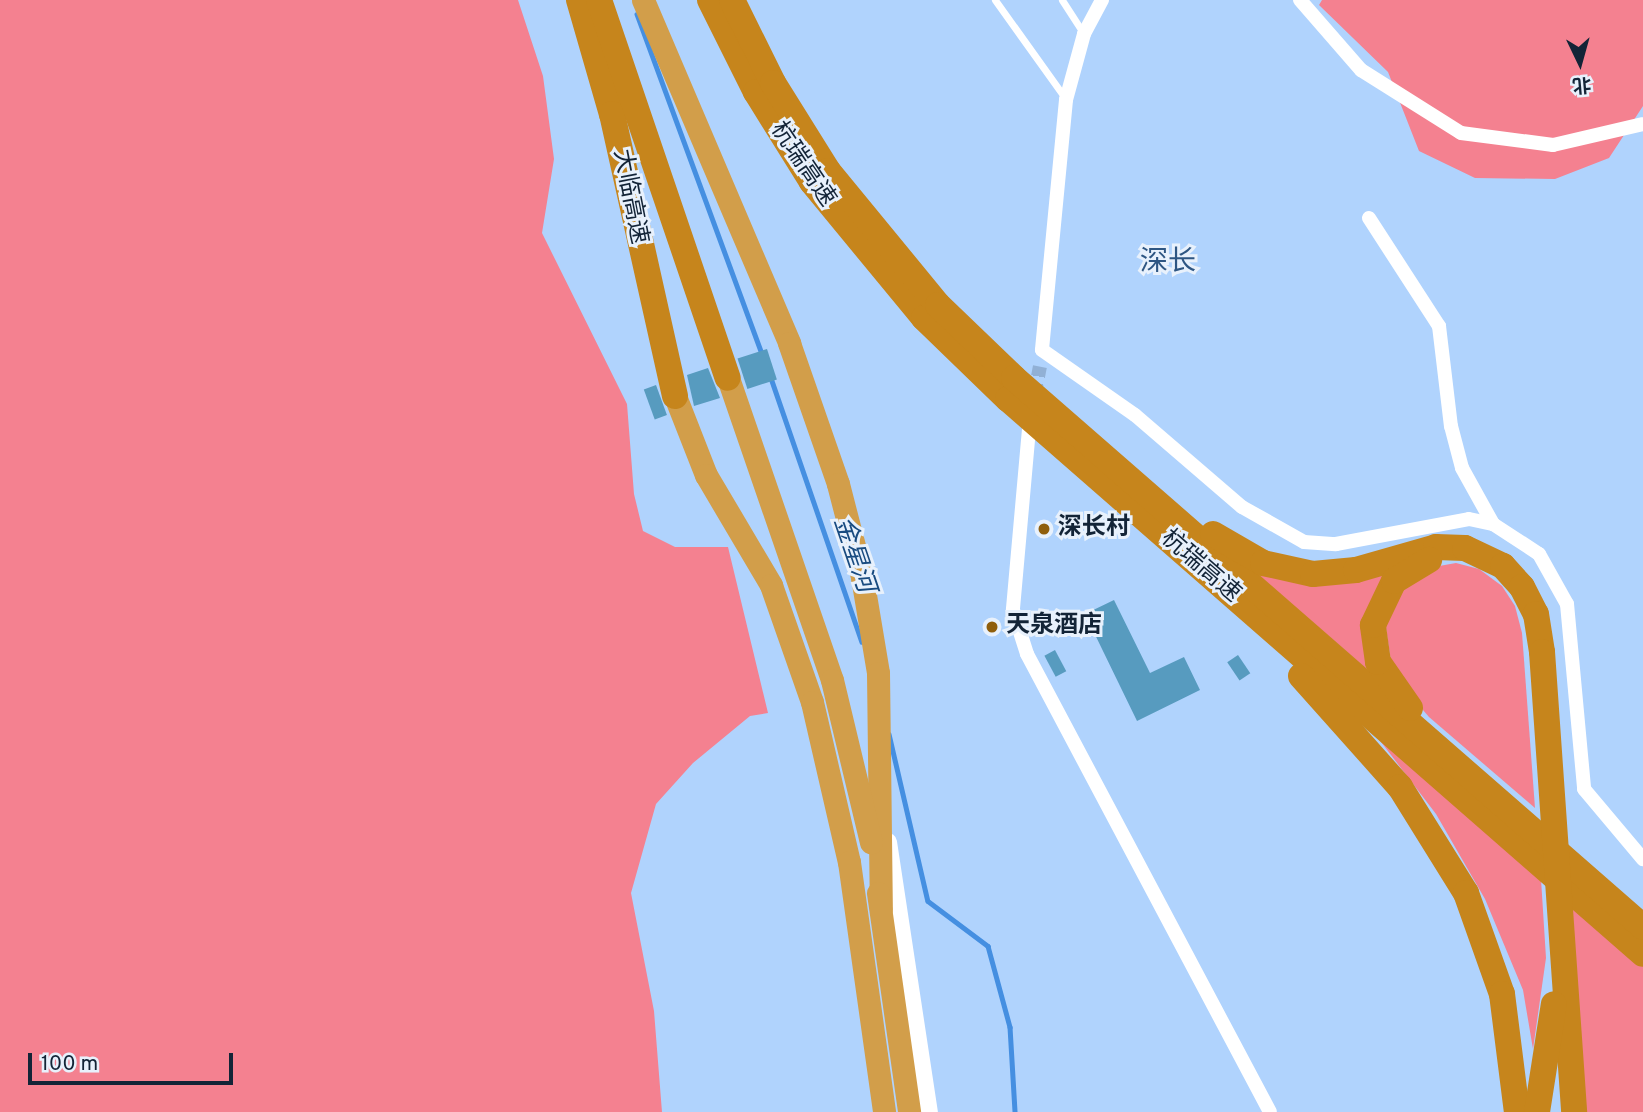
<!DOCTYPE html>
<meta charset="utf-8">
<style>
body{margin:0}
#map{position:relative;width:1643px;height:1112px;overflow:hidden;background:#b0d3fd;font-family:Overpass,"Noto Sans SC",sans-serif}
div>[style]{position:absolute}
[style*='--x']{left:calc(var(--x)*1px);top:calc(var(--y)*1px);width:calc(var(--w)*1px);rotate:calc(var(--a)*1deg)}
.green>*{inset:0;background:#f48190}
.stream>*{height:4.5px;margin:-2.25px;padding:0 2.25px;transform-origin:2.25px;border-radius:2.25px;background:#458fe1}
.building>*{inset:0;background:#579bbf;transform-origin:0 0}
.minor-tunnel>*{height:14px;margin-top:-7px;transform-origin:0;background:repeating-linear-gradient(90deg,#91b0d5 0 14px,transparent 0 21px)}
.service>*{height:7px;margin:-3.5px;padding:0 3.5px;transform-origin:3.5px;border-radius:3.5px;background:#fff}
.minor>*{height:14px;margin:-7px;padding:0 7px;transform-origin:7px;border-radius:7px;background:#fff}
.tertiary>*{height:18px;margin:-9px;padding:0 9px;transform-origin:9px;border-radius:9px;background:#fff}
.trunk>*{height:23px;margin:-11.5px;padding:0 11.5px;transform-origin:11.5px;border-radius:11.5px;background:#d29e4a}
.motorway>*{height:26px;margin:-13px;padding:0 13px;transform-origin:13px;border-radius:13px;background:#c6851c}
.dots>*{width:19px;height:19px;translate:-50% -50%;box-sizing:border-box;border:4px solid #e8f1fc;border-radius:50%}
span{translate:-50% -50%;white-space:nowrap;text-align:center;line-height:1.15;-webkit-text-stroke:6px #e8f1fc;paint-order:stroke}
.street-label{font-size:24px;color:#132437}
.poi-label{font-size:24px;color:#132437;font-weight:700}
.left{translate:0 -50%;text-align:left}
.water-label{font-size:26px;color:#184b80;font-style:italic}
.quarter-label{font-size:28px;color:#2e5683}
.north{position:absolute;left:1545px;top:28px;width:70px;height:70px;-webkit-text-stroke:5px #e8f1fc;paint-order:stroke;rotate:175deg;font-size:19px;font-weight:700;line-height:28px;text-align:center;color:#132437}
.north::after{content:'';display:block;margin:auto;width:24px;height:32px;background:#132437;clip-path:polygon(50% 0,100% 100%,50% 72%,0 100%)}
.scale{position:absolute;left:28px;top:1053px;width:205px;height:32px;box-sizing:border-box;border:4px solid #132437;border-top:0;padding-left:9px;font-size:21px;line-height:24px;white-space:nowrap;color:#132437;-webkit-text-stroke:5px #e8f1fc;paint-order:stroke}
</style>
<div id="map">
<div class="green">
<i style="clip-path:polygon(0 0,518px 0,543px 76px,554px 159px,542px 233px,627px 404px,634px 494px,643px 531px,675px 547px,728px 547px,768px 713px,750px 716px,693px 763px,656px 804px,631px 893px,654px 1011px,662px 1112px,0 1112px)"></i>
<i style="clip-path:polygon(1322px 0,1643px 0,1643px 106px,1609px 158px,1555px 179px,1475px 178px,1419px 151px,1388px 72px,1319px 5px)"></i>
<i style="clip-path:polygon(1456px 563px,1479px 569px,1502px 586px,1515px 606px,1522px 633px,1535px 808px,1429px 717px,1393px 675px,1384px 615px,1388px 604px,1428px 568px)"></i>
<i style="clip-path:polygon(1394px 568px,1378px 679px,1254px 571px)"></i>
<i style="clip-path:polygon(1375px 734px,1541px 879px,1546px 958px,1533px 1049px,1523px 990px,1485px 899px,1436px 814px)"></i>
<i style="clip-path:polygon(1569px 897px,1643px 962px,1643px 1112px,1584px 1112px)"></i>
</div>
<div class="stream">
<i style="--x:637;--y:14;--w:362;--a:69.8"></i>
<i style="--x:770;--y:375;--w:282;--a:71"></i>
<i style="--x:889;--y:734;--w:171;--a:76.9"></i>
<i style="--x:928;--y:901;--w:75;--a:36.9"></i>
<i style="--x:988;--y:946;--w:84;--a:74.8"></i>
<i style="--x:1010;--y:1027;--w:85;--a:86.6"></i>
</div>
<div class="building">
<i style="left:767px;top:349px;width:32px;height:31px;rotate:72deg"></i>
<i style="clip-path:polygon(708px 368px,720px 398px,694px 406px,687px 375px)"></i>
<i style="left:656px;top:385px;width:32px;height:13px;rotate:70deg"></i>
<i style="clip-path:polygon(1114px 600px,1150px 673px,1184px 657px,1200px 690px,1137px 721px,1085px 614px)"></i>
<i style="left:1055px;top:650px;width:24px;height:12px;rotate:62deg"></i>
<i style="left:1238px;top:655px;width:22px;height:13px;rotate:56deg"></i>
</div>
<div class="minor-tunnel">
<i style="--x:1034;--y:397;--w:31;--a:-79"></i>
</div>
<div class="service">
<i style="--x:995;--y:0;--w:122;--a:54.4"></i>
<i style="--x:1062;--y:0;--w:40;--a:57.1"></i>
</div>
<div class="minor">
<i style="--x:1102;--y:0;--w:38;--a:118"></i>
<i style="--x:1084;--y:34;--w:68;--a:105.3"></i>
<i style="--x:1066;--y:100;--w:251;--a:95.5"></i>
<i style="--x:1042;--y:350;--w:113;--a:35"></i>
<i style="--x:1135;--y:415;--w:141;--a:40.7"></i>
<i style="--x:1242;--y:507;--w:71;--a:29.4"></i>
<i style="--x:1304;--y:542;--w:32;--a:4"></i>
<i style="--x:1336;--y:544;--w:135;--a:-10.6"></i>
<i style="--x:1469;--y:519;--w:25;--a:12"></i>
<i style="--x:1493;--y:524;--w:55;--a:33.1"></i>
<i style="--x:1539;--y:554;--w:57;--a:60.8"></i>
<i style="--x:1567;--y:604;--w:186;--a:84.7"></i>
<i style="--x:1584;--y:789;--w:92;--a:49.9"></i>
<i style="--x:1300;--y:0;--w:93;--a:48.9"></i>
<i style="--x:1361;--y:70;--w:118;--a:32.2"></i>
<i style="--x:1461;--y:133;--w:93;--a:7.4"></i>
<i style="--x:1553;--y:145;--w:92;--a:-13.1"></i>
<i style="--x:1369;--y:218;--w:129;--a:57.1"></i>
<i style="--x:1439;--y:326;--w:101;--a:83.2"></i>
<i style="--x:1451;--y:426;--w:43;--a:75.3"></i>
<i style="--x:1462;--y:468;--w:64;--a:61"></i>
<i style="--x:1029;--y:429;--w:182;--a:95.1"></i>
<i style="--x:1013;--y:610;--w:46;--a:72.3"></i>
<i style="--x:1027;--y:654;--w:518;--a:62.05"></i>
</div>
<div class="tertiary">
<i style="--x:888;--y:842;--w:273;--a:81.4"></i>
</div>
<div class="trunk">
<i style="--x:643;--y:0;--w:373;--a:66.9"></i>
<i style="--x:789;--y:343;--w:149;--a:70.8"></i>
<i style="--x:838;--y:484;--w:96;--a:75.5"></i>
<i style="--x:862;--y:577;--w:97;--a:80.5"></i>
<i style="--x:878;--y:673;--w:236;--a:89.3"></i>
<i style="--x:728;--y:378;--w:319;--a:71"></i>
<i style="--x:832;--y:680;--w:167;--a:76.5"></i>
<i style="--x:675;--y:396;--w:85;--a:68.6"></i>
<i style="--x:706;--y:475;--w:128;--a:59.4"></i>
<i style="--x:771;--y:585;--w:124;--a:70.7"></i>
<i style="--x:812;--y:702;--w:164;--a:77"></i>
<i style="--x:849;--y:862;--w:252;--a:82"></i>
<i style="--x:878;--y:893;--w:221;--a:81.9"></i>
</div>
<div class="motorway">
<i style="--x:579;--y:0;--w:119;--a:73.9"></i>
<i style="--x:612;--y:114;--w:289;--a:77.4"></i>
<i style="--x:599;--y:0;--w:399;--a:71.2"></i>
<i style="--x:710;--y:0;--w:103;--a:63.4"></i>
<i style="--x:756;--y:92;--w:106;--a:58.1"></i>
<i style="--x:812;--y:182;--w:176;--a:50.5"></i>
<i style="--x:924;--y:318;--w:117;--a:44"></i>
<i style="--x:1008;--y:399;--w:843;--a:41.15"></i>
<i style="--x:732;--y:0;--w:93;--a:63.7"></i>
<i style="--x:773;--y:83;--w:104;--a:58"></i>
<i style="--x:828;--y:171;--w:173;--a:50.6"></i>
<i style="--x:938;--y:305;--w:105;--a:43.8"></i>
<i style="--x:1014;--y:378;--w:835;--a:41.11"></i>
<i style="--x:1213;--y:534;--w:58;--a:30.1"></i>
<i style="--x:1263;--y:563;--w:51;--a:12.4"></i>
<i style="--x:1313;--y:574;--w:43;--a:-5.3"></i>
<i style="--x:1356;--y:570;--w:83;--a:-16"></i>
<i style="--x:1436;--y:547;--w:29;--a:2"></i>
<i style="--x:1465;--y:548;--w:42;--a:25.3"></i>
<i style="--x:1503;--y:566;--w:28;--a:48"></i>
<i style="--x:1522;--y:587;--w:30;--a:63"></i>
<i style="--x:1536;--y:614;--w:38;--a:81"></i>
<i style="--x:1542;--y:652;--w:461;--a:86"></i>
<i style="--x:1301;--y:676;--w:149;--a:48.3"></i>
<i style="--x:1400;--y:787;--w:125;--a:58.1"></i>
<i style="--x:1466;--y:893;--w:107;--a:70.4"></i>
<i style="--x:1502;--y:994;--w:119;--a:82.8"></i>
<i style="--x:1410;--y:708;--w:56;--a:-124.8"></i>
<i style="--x:1378;--y:662;--w:37;--a:-98"></i>
<i style="--x:1373;--y:625;--w:49;--a:-64.5"></i>
<i style="--x:1394;--y:581;--w:41;--a:-31"></i>
<i style="--x:1537;--y:1112;--w:109;--a:-81.1"></i>
</div>
<div class="dots">
<i style="left:1044px;top:529px;background:#8f5e0b"></i>
<i style="left:992px;top:627px;background:#8f5e0b"></i>
</div>
<div class="street-label">
<span style="left:802px;top:165px;rotate:56deg">杭瑞高速</span>
<span style="left:629px;top:197px;rotate:79deg">大临高速</span>
<span style="left:1200px;top:567px;rotate:41deg">杭瑞高速</span>
</div>
<div class="poi-label">
<span class="left" style="left:1058px;top:529px">深长村</span>
<span class="left" style="left:1006px;top:627px">天泉酒店</span>
</div>
<div class="water-label">
<span style="left:853px;top:555px;rotate:71deg">金星河</span>
</div>
<div class="quarter-label">
<span style="left:1168px;top:263px">深长</span>
</div>
<div class="north">北</div>
<div class="scale">100 m</div>
</div>
